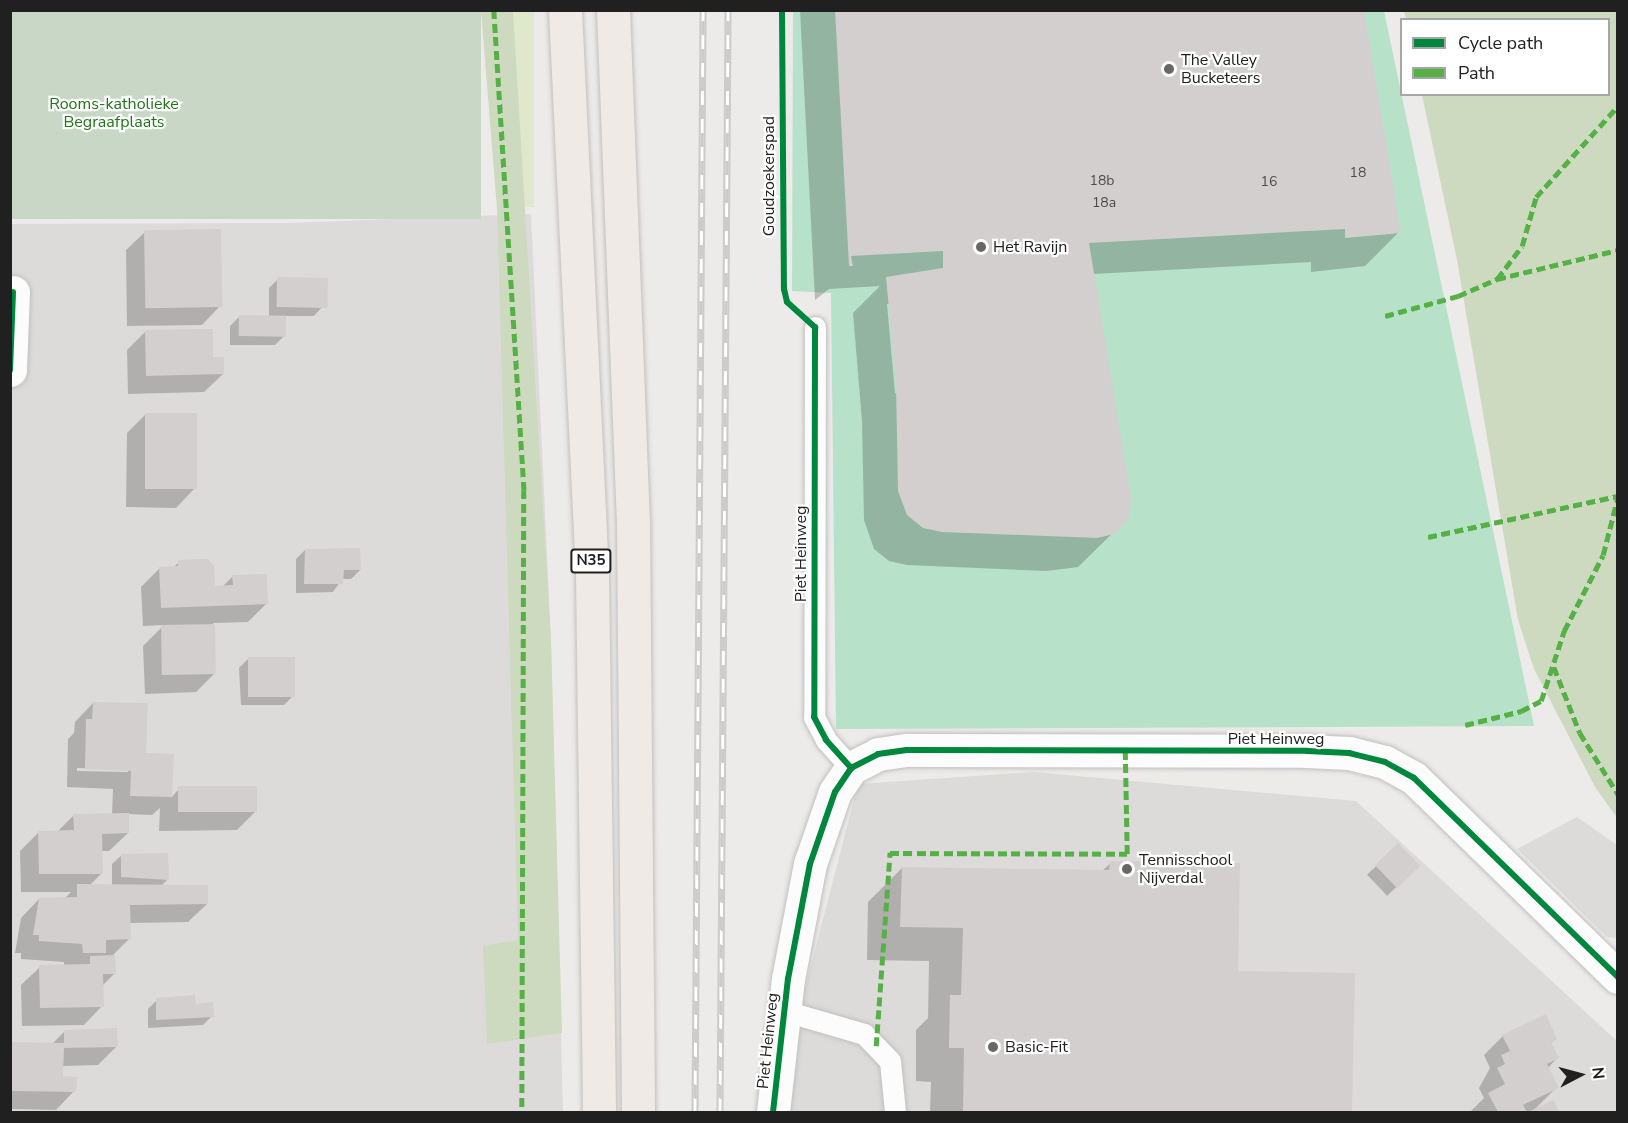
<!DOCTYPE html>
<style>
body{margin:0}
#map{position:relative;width:1628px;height:1123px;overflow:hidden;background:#edebe9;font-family:"Nunito Sans",sans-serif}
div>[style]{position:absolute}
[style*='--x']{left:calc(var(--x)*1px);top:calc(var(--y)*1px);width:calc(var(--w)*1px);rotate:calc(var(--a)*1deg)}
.residential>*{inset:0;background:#dddbda}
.religious>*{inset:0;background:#dcdbda}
.grass>*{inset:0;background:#dfe8ca;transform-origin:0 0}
.forest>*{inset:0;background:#cddac0}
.cemetery>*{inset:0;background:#c8d7c6;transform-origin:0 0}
.pitch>*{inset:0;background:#b7e1c8}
.shadow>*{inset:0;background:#0003;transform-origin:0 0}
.building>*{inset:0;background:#d2cfce;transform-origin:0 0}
.roads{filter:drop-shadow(0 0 2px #c1c0bf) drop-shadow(0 0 2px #c1c0bf)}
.service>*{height:21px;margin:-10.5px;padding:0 10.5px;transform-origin:10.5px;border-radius:10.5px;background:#fcfcfc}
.minor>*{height:33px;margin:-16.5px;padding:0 16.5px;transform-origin:16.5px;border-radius:16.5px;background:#fcfcfc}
.primary>*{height:33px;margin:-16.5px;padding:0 16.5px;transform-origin:16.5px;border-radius:16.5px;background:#f0eae6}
.rail>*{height:7px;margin-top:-3.5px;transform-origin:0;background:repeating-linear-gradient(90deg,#fff 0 14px,#cbcbca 0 28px);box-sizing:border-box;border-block:2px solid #cbcbca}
.quiet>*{height:4.5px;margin-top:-2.25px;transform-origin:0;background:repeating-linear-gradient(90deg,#55b145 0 9px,transparent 0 13.5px)}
.cycleway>*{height:6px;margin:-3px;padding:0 3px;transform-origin:3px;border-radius:3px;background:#00873e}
.dots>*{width:16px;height:16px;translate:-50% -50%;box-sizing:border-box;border:3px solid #fff;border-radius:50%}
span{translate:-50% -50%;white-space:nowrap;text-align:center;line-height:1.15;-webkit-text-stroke:4.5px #fff;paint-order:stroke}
.number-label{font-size:14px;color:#4c4c4c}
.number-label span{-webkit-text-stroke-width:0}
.shield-label span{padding:2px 4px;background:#fff;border:2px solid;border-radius:4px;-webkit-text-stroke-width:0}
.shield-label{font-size:15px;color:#202020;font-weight:700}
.poi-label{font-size:16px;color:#202020}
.left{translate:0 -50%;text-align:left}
.park-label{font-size:16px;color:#1c7714}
.street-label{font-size:16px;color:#202020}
.frame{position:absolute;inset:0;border:12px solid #202020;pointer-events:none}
.legend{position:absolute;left:1400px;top:18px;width:210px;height:78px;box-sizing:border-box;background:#fff;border:2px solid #a6a6a6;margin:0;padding:8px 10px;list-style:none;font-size:18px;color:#202020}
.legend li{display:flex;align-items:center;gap:12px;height:30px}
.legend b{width:30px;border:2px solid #a6a6a6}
.north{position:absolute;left:1550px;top:1045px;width:60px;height:60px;-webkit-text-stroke:4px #fff;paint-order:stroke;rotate:84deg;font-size:16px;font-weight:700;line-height:24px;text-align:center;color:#202020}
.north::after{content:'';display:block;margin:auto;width:21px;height:27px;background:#202020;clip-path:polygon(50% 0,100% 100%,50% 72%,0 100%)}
</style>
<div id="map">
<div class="residential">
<i style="clip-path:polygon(531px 214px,551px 640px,563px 1112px,11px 1112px,10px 224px,288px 223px)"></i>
<i style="clip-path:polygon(1034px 772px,1356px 801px,1617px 1041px,1617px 1112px,773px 1112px,858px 784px)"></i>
</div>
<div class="religious">
<i style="clip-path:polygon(1577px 817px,1617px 845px,1617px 938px,1607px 937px,1517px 849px)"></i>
<i style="clip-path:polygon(842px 1044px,956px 1052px,954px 1112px,836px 1112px)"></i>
</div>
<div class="grass">
<i style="left:513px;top:11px;width:21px;height:196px"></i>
</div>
<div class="forest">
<i style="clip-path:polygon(481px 11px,513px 11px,551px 640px,562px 1033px,487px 1044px,483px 946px,518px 940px,497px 209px)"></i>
<i style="clip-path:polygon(1404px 11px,1617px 11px,1617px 818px,1595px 787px,1534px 669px,1518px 620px,1457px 260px,1422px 95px,1608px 94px,1608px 20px,1406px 20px)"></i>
</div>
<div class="cemetery">
<i style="left:10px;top:11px;width:471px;height:208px"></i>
</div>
<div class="pitch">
<i style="clip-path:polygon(793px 11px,1384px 11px,1534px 726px,836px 729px,831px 293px,792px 291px)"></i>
</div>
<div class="shadow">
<i style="clip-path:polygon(evenodd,800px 10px,1363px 10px,1399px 232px,1365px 266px,1311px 272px,1311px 262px,1093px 274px,1130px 506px,1126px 520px,1078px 567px,1046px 571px,907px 565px,889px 561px,874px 549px,864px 520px,862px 421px,853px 313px,880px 286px,829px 289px,815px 300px,800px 10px,887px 304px,890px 304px,898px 393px,895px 393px,887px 304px)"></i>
<i style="clip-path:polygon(145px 232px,220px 306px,202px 325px,127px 326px,126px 250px)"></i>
<i style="clip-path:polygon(278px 279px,326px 280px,323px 306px,314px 316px,284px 316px,284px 336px,275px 345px,230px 345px,230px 326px,239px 317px,269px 317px,269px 288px)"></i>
<i style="clip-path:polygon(146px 331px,211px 358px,223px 374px,204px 392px,128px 394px,127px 350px)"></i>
<i style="clip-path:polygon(146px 414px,194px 489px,176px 508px,126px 507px,127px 433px)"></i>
<i style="clip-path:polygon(305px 550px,360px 570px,351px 579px,342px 579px,333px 592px,296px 593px,296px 559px)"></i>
<i style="clip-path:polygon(179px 562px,213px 587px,222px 587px,233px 576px,267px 603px,248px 622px,213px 623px,215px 673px,196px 692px,145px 694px,143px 646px,164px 625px,143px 626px,141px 587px,160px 568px,173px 568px)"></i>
<i style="clip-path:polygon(248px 659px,293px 696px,284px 705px,241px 705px,239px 668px)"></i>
<i style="clip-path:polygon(evenodd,93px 703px,145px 755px,172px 755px,171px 798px,178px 790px,256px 811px,237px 830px,159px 831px,160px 808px,152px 815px,128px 814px,128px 833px,109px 851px,101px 851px,102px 873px,89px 886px,112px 886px,112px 864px,122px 855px,167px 880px,161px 886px,207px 904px,188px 922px,129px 923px,129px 939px,111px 957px,114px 974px,102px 986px,102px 1006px,84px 1025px,22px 1026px,21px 985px,40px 967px,64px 966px,64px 962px,21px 959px,21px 953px,15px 953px,21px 918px,39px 899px,64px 899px,71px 892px,21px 892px,20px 851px,39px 832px,57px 832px,74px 815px,112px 815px,113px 789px,67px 787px,68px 739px,74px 733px,75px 722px,93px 703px,77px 768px,128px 769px,128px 772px,77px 771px,77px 768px)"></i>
<i style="left:1398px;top:845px;width:29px;height:43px;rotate:46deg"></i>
<i style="clip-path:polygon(1111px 863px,1236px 972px,1353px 974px,1350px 1112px,930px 1112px,931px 1082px,916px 1081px,916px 1030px,928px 1018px,929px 961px,867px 960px,868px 902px,902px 868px,1102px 871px)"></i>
<i style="clip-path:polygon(157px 1000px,195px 1005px,212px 1016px,203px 1025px,148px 1028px,148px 1009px)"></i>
<i style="clip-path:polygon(1545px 1016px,1555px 1039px,1550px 1044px,1557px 1058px,1548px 1068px,1557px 1087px,1534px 1110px,1552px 1102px,1557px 1112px,1470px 1112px,1484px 1098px,1479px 1088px,1490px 1068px,1484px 1055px,1503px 1036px)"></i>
<i style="clip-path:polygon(64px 1032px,116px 1047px,98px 1065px,62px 1066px,62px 1078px,74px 1091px,56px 1110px,10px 1109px,10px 1043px,52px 1044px)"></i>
</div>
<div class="building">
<i style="clip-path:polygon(835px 10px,1364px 10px,1401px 233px,1345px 238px,1345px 229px,1089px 243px,1131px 499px,1128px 520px,1114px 534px,1097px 538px,942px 532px,923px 528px,907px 515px,898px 491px,896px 386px,886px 277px,943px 268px,943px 251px,851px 256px,853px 266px,849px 266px)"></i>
<i style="left:221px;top:229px;width:78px;height:77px;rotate:89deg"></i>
<i style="left:277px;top:277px;width:51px;height:30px;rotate:1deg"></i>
<i style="left:239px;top:315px;width:47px;height:21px;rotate:1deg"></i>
<i style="clip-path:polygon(213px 329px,213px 357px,224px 357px,224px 374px,146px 376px,145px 330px)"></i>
<i style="left:145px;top:413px;width:52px;height:76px"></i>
<i style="clip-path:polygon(360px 548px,361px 570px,344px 570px,343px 584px,304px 584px,305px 549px)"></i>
<i style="clip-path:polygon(207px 559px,214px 565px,215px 586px,233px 585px,232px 575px,267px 574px,268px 604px,161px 608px,159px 567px,178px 566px,178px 560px)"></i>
<i style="left:215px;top:624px;width:50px;height:54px;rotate:89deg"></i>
<i style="left:295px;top:657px;width:40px;height:47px;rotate:90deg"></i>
<i style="clip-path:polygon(93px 702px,148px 703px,146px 753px,174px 754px,172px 797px,130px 796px,131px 771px,85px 769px,86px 719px,92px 719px)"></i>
<i style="left:257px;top:786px;width:26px;height:79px;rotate:90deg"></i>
<i style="clip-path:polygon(129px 813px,129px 833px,102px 834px,103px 874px,39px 874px,38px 831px,74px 830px,73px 814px)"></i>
<i style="left:1398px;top:843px;width:32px;height:32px;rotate:46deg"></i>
<i style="clip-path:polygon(168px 853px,169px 880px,121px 877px,121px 854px)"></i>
<i style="clip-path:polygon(1110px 861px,1240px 863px,1238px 971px,1355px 973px,1352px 1112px,963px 1112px,964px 1048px,949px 1048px,950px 995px,961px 995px,963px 928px,900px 927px,902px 867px,1109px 870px)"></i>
<i style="clip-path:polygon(77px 884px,208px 885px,208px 904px,130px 905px,131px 939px,106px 940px,106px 953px,83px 953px,82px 944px,39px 941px,39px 935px,33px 935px,39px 898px,77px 897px)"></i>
<i style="clip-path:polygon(115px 955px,116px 974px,103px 974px,104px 1007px,40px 1008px,39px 965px,90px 964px,90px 956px)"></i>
<i style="clip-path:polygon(195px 995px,196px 1004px,213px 1002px,214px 1017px,156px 1020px,156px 998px)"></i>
<i style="clip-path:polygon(1546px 1014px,1557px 1039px,1551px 1042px,1559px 1058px,1547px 1064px,1559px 1088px,1523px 1105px,1527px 1112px,1498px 1112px,1488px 1093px,1505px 1084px,1497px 1068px,1505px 1064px,1501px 1055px,1510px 1051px,1502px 1035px)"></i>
<i style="clip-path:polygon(117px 1028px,118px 1047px,64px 1048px,63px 1076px,77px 1077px,76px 1092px,10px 1091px,10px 1042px,64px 1043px,64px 1030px)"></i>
<i style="clip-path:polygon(1553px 1100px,1559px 1112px,1528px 1112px)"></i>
</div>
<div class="roads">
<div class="service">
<i style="--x:815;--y:327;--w:390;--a:90.1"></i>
<i style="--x:814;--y:717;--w:26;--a:62"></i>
<i style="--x:826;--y:740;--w:38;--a:48"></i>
<i style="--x:785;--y:1011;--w:82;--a:16.2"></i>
<i style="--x:864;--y:1034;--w:37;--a:46"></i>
<i style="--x:890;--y:1061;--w:51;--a:84.4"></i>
</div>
<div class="minor">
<i style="--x:10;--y:370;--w:78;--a:-87.8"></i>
<i style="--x:773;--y:1112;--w:134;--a:-83.6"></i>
<i style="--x:788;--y:979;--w:117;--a:-79.2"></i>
<i style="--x:810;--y:864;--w:76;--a:-70.9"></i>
<i style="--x:835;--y:792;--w:29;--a:-56"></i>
<i style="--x:851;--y:768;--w:30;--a:-27"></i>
<i style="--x:878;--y:754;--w:29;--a:-8"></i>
<i style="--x:907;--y:750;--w:400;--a:0.1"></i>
<i style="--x:1307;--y:751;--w:42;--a:2.7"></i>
<i style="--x:1349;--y:753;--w:37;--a:14"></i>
<i style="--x:1385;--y:762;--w:33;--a:29"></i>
<i style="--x:1414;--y:778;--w:285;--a:44.3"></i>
</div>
<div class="primary">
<i style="--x:565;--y:10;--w:565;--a:87.26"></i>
<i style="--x:592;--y:574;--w:538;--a:89.25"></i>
<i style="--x:613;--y:10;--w:514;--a:87.77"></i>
<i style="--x:633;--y:524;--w:588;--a:89.51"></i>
</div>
</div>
<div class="rail">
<i style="--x:695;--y:1112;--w:1102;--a:-89.58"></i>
<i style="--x:720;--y:1112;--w:1102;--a:-89.58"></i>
</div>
<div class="quiet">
<i style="--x:494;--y:10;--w:481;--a:86.4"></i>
<i style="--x:524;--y:490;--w:622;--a:90.18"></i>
<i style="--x:1497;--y:279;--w:41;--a:-52.9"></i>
<i style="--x:1522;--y:246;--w:51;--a:-74.1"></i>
<i style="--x:1536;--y:197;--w:122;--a:-48"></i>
<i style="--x:1385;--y:316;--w:76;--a:-15.3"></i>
<i style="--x:1458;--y:296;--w:43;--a:-23.6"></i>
<i style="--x:1497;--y:279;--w:124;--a:-13.5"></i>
<i style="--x:1428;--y:537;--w:194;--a:-12.2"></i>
<i style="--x:1554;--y:667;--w:71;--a:68.5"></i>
<i style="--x:1580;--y:733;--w:72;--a:58.1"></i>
<i style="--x:1465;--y:725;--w:58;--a:-14"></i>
<i style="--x:1521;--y:711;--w:22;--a:-27"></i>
<i style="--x:1541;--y:701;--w:74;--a:-71.8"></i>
<i style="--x:1564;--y:631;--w:85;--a:-62.8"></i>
<i style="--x:1603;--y:555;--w:61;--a:-75.7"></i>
<i style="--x:876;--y:1046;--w:194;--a:-85.9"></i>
<i style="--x:890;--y:853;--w:237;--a:0.2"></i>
<i style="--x:1127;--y:854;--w:102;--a:-91.1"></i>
</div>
<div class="cycleway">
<i style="--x:782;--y:10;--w:279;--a:89.6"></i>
<i style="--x:784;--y:289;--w:13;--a:77"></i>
<i style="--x:787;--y:302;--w:38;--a:42"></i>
<i style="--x:815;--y:327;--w:390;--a:90.1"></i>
<i style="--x:814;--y:717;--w:26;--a:62"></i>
<i style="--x:826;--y:740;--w:38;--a:48"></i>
<i style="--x:10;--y:370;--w:78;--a:-87.8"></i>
<i style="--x:773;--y:1112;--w:134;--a:-83.6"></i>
<i style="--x:788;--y:979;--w:117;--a:-79.2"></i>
<i style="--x:810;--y:864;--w:76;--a:-70.9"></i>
<i style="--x:835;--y:792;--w:29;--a:-56"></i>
<i style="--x:851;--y:768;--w:30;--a:-27"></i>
<i style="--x:878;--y:754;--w:29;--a:-8"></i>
<i style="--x:907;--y:750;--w:400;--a:0.1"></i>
<i style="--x:1307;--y:751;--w:42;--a:2.7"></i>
<i style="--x:1349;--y:753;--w:37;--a:14"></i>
<i style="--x:1385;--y:762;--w:33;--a:29"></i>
<i style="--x:1414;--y:778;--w:285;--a:44.3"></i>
</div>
<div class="dots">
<i style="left:1169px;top:69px;background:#686766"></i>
<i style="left:981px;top:247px;background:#686766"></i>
<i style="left:1127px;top:869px;background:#686766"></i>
<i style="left:993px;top:1047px;background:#686766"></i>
</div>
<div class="number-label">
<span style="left:1358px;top:173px">18</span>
<span style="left:1102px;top:181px">18b</span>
<span style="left:1269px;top:182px">16</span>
<span style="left:1104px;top:203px">18a</span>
</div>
<div class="shield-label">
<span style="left:591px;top:561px">N35</span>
</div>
<div class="poi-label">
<span class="left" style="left:1181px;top:69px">The Valley<br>Bucketeers</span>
<span class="left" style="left:993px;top:247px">Het Ravijn</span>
<span class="left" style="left:1139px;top:869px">Tennisschool<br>Nijverdal</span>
<span class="left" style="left:1005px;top:1047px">Basic-Fit</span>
</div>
<div class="park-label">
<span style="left:114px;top:113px">Rooms-katholieke<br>Begraafplaats</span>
</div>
<div class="street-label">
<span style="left:769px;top:176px;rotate:-90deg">Goudzoekerspad</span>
<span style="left:801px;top:554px;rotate:-90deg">Piet Heinweg</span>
<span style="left:1276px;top:739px">Piet Heinweg</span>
<span style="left:768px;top:1041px;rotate:-84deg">Piet Heinweg</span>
</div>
<div class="frame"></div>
<ul class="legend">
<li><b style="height:8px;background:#00873e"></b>Cycle path</li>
<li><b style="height:8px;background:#55b145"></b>Path</li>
</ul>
<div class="north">N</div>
</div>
